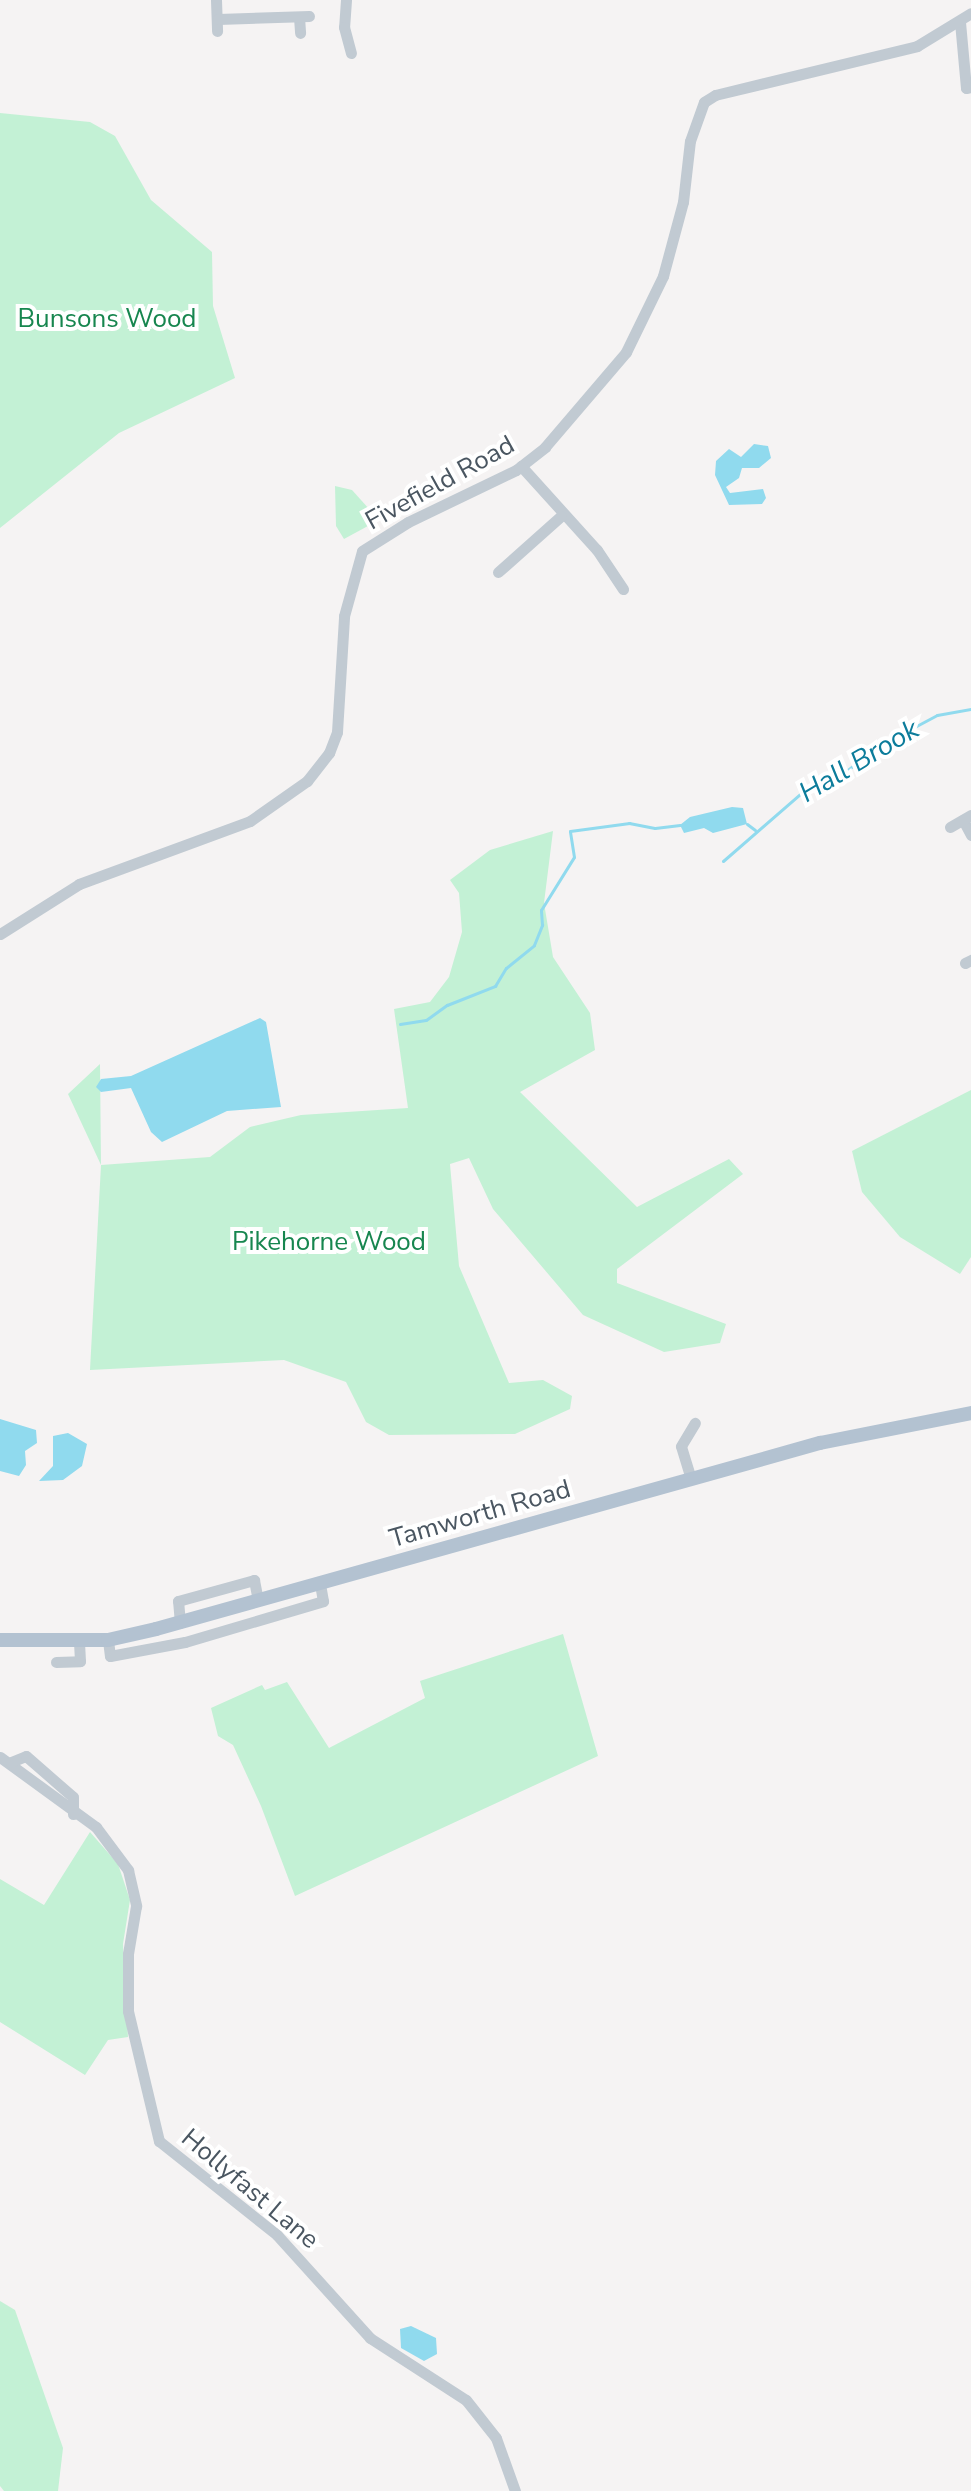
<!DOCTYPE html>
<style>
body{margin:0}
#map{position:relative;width:971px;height:2491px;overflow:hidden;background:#f5f3f3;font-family:"Nunito Sans",sans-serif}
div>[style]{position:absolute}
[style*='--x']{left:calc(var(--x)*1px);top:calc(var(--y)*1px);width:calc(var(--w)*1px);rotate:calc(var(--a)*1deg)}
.green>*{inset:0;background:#c3f1d5}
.water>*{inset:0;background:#90daee}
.stream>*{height:3px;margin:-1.5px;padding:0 1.5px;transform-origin:1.5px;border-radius:1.5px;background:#90daee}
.minor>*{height:11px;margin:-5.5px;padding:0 5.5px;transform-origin:5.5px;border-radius:5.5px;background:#c1cad2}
.major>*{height:14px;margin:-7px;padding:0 7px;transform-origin:7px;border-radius:7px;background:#b3c2d1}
span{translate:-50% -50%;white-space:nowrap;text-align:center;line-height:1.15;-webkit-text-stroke:8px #fff;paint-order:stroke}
.park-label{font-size:26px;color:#17864f}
.street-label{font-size:26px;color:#4a5661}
.water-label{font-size:28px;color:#0c7c9b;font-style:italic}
</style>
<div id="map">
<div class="green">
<i style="clip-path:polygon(0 113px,90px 122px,115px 136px,151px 200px,212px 252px,213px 306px,235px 378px,119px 433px,0 528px)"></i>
<i style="clip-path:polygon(335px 486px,352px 490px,379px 520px,344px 539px,336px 526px)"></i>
<i style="clip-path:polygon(553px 831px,544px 903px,553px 957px,590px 1013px,595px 1050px,520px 1092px,637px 1207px,729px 1159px,743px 1174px,617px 1269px,617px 1283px,726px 1324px,720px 1343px,664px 1352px,583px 1315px,493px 1209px,469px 1158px,450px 1164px,459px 1266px,509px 1383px,543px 1380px,572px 1396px,570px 1409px,515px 1434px,389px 1435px,366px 1422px,346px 1382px,284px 1360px,90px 1370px,101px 1165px,68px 1094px,100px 1064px,101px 1165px,210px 1157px,250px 1127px,301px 1115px,408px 1108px,394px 1009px,430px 1002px,449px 977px,462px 932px,459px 893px,450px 880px,490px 850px)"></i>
<i style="clip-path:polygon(971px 1090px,971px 1257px,960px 1274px,900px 1237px,862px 1192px,852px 1151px)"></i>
<i style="clip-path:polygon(563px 1634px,598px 1756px,295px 1896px,261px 1806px,233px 1745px,218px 1736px,211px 1708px,262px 1685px,265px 1690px,287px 1682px,329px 1748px,425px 1698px,420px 1681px)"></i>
<i style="clip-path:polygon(90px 1832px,118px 1864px,130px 1900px,123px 1944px,128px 2037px,108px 2040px,85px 2075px,0 2022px,0 1879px,44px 1905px)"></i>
<i style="clip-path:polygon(0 2301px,15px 2310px,63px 2448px,58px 2491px,4px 2491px,0 2486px)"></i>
</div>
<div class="water">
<i style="clip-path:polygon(754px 444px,768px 446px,771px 458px,759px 468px,742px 468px,739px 478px,726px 487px,730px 493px,763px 489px,766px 498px,762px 504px,729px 505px,715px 475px,716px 461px,729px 449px,741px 457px)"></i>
<i style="clip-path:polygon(732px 807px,743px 808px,747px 824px,713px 833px,704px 828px,684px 833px,680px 825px,690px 817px)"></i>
<i style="clip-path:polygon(260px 1018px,266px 1022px,281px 1107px,227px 1111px,162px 1142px,151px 1132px,131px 1088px,101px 1092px,96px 1087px,101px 1079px,131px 1076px)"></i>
<i style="clip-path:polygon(0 1419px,36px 1430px,37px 1443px,25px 1451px,26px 1465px,19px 1476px,0 1471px)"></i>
<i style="clip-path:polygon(68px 1433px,87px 1444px,82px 1466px,63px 1480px,39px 1481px,53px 1466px,53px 1436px)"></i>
<i style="clip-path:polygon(411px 2326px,436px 2338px,437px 2354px,424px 2361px,401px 2348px,400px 2329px)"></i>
</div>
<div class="stream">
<i style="--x:747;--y:824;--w:10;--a:37"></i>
<i style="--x:723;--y:861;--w:121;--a:-41"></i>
<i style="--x:814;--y:782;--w:33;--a:-18"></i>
<i style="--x:845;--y:772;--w:41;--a:-38"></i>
<i style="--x:877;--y:747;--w:68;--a:-28.1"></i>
<i style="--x:937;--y:715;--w:35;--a:-10"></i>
<i style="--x:400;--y:1024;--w:26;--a:-9"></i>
<i style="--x:426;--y:1020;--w:26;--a:-36"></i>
<i style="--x:447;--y:1005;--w:52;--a:-21.6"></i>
<i style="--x:495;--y:986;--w:21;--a:-59"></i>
<i style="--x:506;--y:968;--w:36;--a:-39"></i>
<i style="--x:534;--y:945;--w:22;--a:-68"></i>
<i style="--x:542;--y:925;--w:15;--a:-94"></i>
<i style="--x:541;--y:910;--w:62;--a:-58.1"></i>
<i style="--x:574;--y:857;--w:26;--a:-99"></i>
<i style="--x:570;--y:831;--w:60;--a:-7.7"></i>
<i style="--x:629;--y:823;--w:26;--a:11"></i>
<i style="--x:655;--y:828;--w:25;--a:-7"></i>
</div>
<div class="minor">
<i style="--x:216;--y:0;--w:31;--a:88"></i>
<i style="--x:346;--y:0;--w:27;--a:94"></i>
<i style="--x:344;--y:27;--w:27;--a:75"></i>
<i style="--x:299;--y:17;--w:16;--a:86"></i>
<i style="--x:218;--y:19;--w:91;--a:-1.9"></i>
<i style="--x:960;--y:22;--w:66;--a:84.8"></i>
<i style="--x:966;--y:88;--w:5;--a:-11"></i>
<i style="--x:521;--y:466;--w:113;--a:47.9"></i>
<i style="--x:597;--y:550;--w:47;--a:56.3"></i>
<i style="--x:498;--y:572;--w:84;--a:-41.6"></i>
<i style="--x:963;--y:820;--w:17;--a:62"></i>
<i style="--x:950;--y:827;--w:24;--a:-30"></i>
<i style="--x:0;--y:934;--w:93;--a:-32.3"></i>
<i style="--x:79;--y:884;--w:182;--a:-20.2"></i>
<i style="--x:250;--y:821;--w:70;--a:-35.1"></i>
<i style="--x:307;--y:781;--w:36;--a:-52"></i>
<i style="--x:329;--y:753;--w:22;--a:-69"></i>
<i style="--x:337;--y:732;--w:116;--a:-86.5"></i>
<i style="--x:344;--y:616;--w:67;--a:-74.5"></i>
<i style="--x:362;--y:551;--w:54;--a:-32.2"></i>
<i style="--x:408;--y:522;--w:120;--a:-25.7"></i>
<i style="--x:516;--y:470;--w:37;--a:-38"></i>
<i style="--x:545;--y:447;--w:125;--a:-49.5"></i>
<i style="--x:626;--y:352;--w:85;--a:-64"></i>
<i style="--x:663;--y:276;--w:77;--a:-74.9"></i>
<i style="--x:683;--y:202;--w:61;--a:-83.5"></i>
<i style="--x:690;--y:141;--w:41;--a:-70.3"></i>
<i style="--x:704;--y:102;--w:13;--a:-32"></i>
<i style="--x:715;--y:95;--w:208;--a:-13.6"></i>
<i style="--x:917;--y:46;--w:63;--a:-31.4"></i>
<i style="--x:965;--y:963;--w:7;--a:-27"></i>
<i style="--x:691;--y:1479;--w:34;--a:-107"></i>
<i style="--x:681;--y:1446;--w:27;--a:-59"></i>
<i style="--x:180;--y:1623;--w:22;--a:-95"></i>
<i style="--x:178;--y:1601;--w:79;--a:-15.4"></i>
<i style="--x:254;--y:1580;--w:21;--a:79"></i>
<i style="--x:108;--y:1640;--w:16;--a:83"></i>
<i style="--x:110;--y:1656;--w:76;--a:-10.6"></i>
<i style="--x:185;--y:1642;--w:144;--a:-16.5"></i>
<i style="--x:323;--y:1601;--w:17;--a:-100"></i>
<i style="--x:56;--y:1662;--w:24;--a:-2"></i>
<i style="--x:80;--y:1661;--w:19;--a:-93"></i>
<i style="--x:0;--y:1757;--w:119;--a:36.1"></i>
<i style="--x:96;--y:1827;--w:54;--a:53.3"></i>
<i style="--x:128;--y:1870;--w:37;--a:77"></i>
<i style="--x:136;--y:1906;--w:49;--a:99.5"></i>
<i style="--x:128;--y:1954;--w:57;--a:90"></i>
<i style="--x:128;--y:2011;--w:134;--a:76.6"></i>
<i style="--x:159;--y:2141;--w:151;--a:38.5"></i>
<i style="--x:277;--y:2235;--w:139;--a:47.9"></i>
<i style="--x:370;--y:2338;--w:114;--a:32.9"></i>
<i style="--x:466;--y:2400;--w:48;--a:51.7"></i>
<i style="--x:496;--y:2438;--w:56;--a:70.3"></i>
<i style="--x:11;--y:1762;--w:16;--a:-22"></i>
<i style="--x:26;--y:1756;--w:62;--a:41.1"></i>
<i style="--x:73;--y:1797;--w:17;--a:90"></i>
</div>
<div class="major">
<i style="--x:0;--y:1640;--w:108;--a:0"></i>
<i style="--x:108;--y:1640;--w:49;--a:-12.9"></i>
<i style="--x:156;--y:1629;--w:690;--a:-15.65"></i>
<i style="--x:820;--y:1443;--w:154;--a:-11.2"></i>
</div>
<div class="park-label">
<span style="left:107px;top:319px">Bunsons Wood</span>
<span style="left:329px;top:1242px">Pikehorne Wood</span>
</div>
<div class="street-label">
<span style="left:440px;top:483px;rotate:-29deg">Fivefield Road</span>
<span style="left:480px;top:1514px;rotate:-16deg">Tamworth Road</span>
<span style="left:250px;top:2189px;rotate:40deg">Hollyfast Lane</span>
</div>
<div class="water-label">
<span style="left:859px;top:761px;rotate:-31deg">Hall Brook</span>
</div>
</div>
